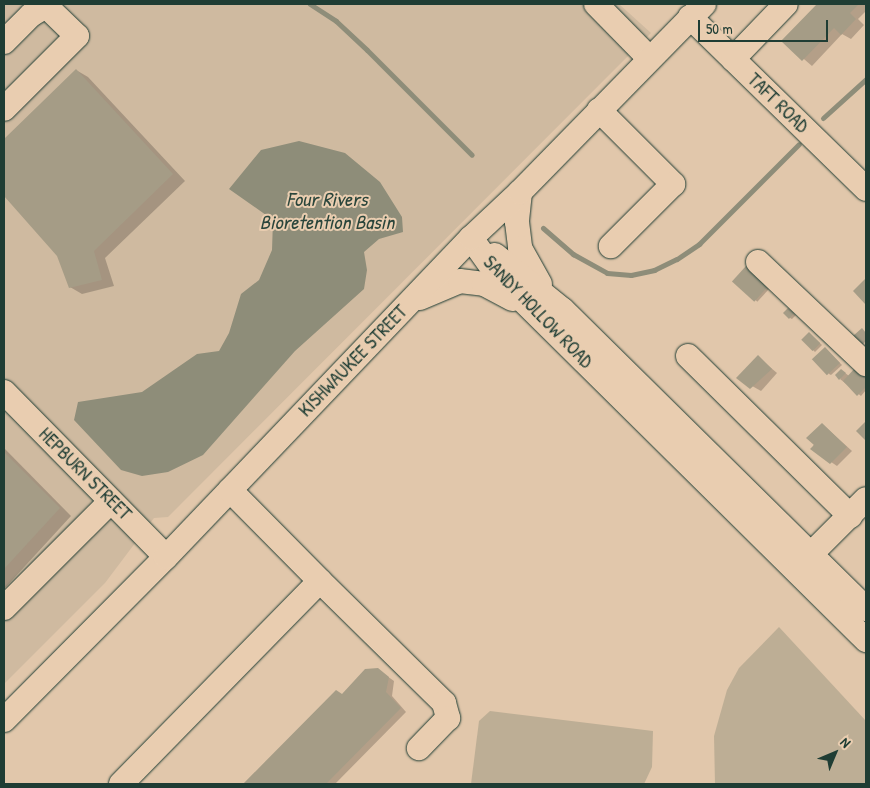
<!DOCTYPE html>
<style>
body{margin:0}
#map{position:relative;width:870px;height:788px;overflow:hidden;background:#e1c7ab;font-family:"Patrick Hand",sans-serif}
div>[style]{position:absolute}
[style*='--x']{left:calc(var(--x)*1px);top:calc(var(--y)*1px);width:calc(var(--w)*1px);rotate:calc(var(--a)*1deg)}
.built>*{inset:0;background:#cfbaa0}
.green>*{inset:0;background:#bdae95}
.water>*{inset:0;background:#8e8d79}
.shadow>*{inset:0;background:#0003;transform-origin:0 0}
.stream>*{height:5px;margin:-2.5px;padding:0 2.5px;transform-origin:2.5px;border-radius:2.5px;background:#8e8d79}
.building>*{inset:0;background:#a59c86;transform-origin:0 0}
.roads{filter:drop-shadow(0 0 1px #1f3d34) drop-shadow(0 0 1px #1f3d34)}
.minor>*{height:24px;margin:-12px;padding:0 12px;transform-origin:12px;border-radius:12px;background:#e9cdb0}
span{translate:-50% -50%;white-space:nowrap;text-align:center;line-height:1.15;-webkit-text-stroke:4px #e9cdb0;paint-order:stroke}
.street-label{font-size:19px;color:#1f3d34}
.water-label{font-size:20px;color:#2a453b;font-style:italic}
.frame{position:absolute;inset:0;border:5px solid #1f3d34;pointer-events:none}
.north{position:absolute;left:810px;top:728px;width:50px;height:50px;-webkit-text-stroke:4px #e9cdb0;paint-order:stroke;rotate:45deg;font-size:14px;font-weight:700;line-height:20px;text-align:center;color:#1f3d34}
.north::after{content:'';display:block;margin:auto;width:18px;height:22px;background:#1f3d34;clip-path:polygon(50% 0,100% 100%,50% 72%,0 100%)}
.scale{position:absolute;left:698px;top:20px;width:130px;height:22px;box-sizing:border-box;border:2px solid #1f3d34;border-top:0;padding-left:6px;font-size:15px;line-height:18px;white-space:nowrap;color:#1f3d34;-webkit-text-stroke:4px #e9cdb0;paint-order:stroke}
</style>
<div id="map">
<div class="built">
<i style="clip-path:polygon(4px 4px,619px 4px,651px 33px,168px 517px,154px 518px,105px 583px,4px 684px)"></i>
</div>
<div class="green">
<i style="clip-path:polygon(779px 627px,866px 721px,866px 784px,715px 784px,714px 736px,727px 690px,739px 668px)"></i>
<i style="clip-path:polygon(490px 711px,653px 731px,652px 767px,644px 784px,471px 784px,479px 721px)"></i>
</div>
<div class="water">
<i style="clip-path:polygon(299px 141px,345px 153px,380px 182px,402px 217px,403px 232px,379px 239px,364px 252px,367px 270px,364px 289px,295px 351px,203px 455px,168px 472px,142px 476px,121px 470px,74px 420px,78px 402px,142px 392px,197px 354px,219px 351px,229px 333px,241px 294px,259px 280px,272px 250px,273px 220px,229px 189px,261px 150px)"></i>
</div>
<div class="shadow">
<i style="clip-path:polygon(819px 4px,866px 4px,866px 11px,858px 19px,864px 25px,851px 39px,842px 34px,812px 66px,783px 41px)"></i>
<i style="clip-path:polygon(76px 70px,88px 77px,185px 181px,105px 258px,114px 286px,82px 294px,70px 287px,58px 255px,4px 195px,4px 141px)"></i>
<i style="left:747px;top:267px;width:31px;height:19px;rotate:42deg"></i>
<i style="clip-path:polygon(791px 311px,796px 315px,792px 319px,790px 318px)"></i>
<i style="clip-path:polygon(811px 335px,822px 345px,815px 352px,803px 340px)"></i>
<i style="clip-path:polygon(827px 350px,842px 365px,831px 375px,829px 374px)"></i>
<i style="clip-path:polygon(758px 357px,777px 373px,761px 391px,738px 378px)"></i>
<i style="clip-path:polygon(844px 372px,849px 376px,866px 375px,866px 390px,861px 396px,840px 379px)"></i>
<i style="clip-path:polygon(822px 424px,852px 451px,837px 466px,812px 449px)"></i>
<i style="clip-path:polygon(4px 448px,71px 516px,4px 589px)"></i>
<i style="clip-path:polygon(377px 669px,394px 681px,392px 696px,406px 712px,335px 784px,245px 784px,336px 691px,343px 695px)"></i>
</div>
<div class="stream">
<i style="--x:310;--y:4;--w:31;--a:33"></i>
<i style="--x:336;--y:21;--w:42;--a:43.1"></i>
<i style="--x:367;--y:50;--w:148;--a:45"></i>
<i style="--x:823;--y:118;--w:58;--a:-42.2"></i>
<i style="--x:543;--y:228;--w:40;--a:41"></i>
<i style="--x:573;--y:254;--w:39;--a:29"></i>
<i style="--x:607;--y:273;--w:24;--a:5"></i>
<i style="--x:631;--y:275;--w:24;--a:-12"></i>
<i style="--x:654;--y:270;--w:25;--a:-26"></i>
<i style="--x:677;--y:259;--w:27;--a:-34"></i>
<i style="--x:699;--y:244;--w:141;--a:-45"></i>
</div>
<div class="building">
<i style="clip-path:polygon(817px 4px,859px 4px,850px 13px,856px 19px,841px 35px,834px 28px,802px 61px,781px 41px)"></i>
<i style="clip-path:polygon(76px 69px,173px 174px,94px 251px,102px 280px,69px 288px,57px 256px,4px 196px,4px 139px)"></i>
<i style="left:746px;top:266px;width:30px;height:21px;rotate:42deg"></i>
<i style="clip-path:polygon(866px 278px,866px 305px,853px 291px)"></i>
<i style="clip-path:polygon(788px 308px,794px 313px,789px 319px,783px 313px)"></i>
<i style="clip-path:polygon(862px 328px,866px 333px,866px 341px,862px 345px,853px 336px)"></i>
<i style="left:809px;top:332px;width:16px;height:11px;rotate:45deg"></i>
<i style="left:825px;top:347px;width:22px;height:18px;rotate:47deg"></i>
<i style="clip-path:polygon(758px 355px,772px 369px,750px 389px,736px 378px)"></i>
<i style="clip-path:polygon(857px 366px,866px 375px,866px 387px,857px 396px,843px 381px)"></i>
<i style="clip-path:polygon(841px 369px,846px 373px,839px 380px,835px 375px)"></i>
<i style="clip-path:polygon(866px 421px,866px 441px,856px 431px)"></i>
<i style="clip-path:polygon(822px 423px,847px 447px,830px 464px,810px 449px,814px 445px,806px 438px)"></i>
<i style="clip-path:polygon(4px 452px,60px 508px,4px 569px)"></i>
<i style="clip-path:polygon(378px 668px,389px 677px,386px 692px,401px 708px,326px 784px,243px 784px,336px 690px,342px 694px,365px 669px)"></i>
</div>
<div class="roads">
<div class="minor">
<i style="--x:596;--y:4;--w:76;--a:45.5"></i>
<i style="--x:690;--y:17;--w:246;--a:44.3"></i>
<i style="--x:4;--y:42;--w:38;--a:-45"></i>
<i style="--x:31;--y:15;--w:17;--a:-31"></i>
<i style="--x:46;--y:6;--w:43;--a:44.1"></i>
<i style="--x:77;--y:36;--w:103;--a:135"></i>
<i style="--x:733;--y:59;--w:76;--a:-46.1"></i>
<i style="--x:599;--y:110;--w:105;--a:45"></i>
<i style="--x:673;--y:184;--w:88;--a:135"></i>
<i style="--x:520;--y:192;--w:30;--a:96"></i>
<i style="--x:517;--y:222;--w:26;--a:83"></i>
<i style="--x:520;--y:248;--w:41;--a:60.9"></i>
<i style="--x:471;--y:238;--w:47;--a:54.6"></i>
<i style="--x:498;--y:276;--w:518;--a:44.69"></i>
<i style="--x:495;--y:255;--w:87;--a:39"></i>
<i style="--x:563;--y:310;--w:426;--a:44.6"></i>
<i style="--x:758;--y:262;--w:149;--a:43.4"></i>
<i style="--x:420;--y:298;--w:43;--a:-23"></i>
<i style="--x:460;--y:281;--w:24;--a:7"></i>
<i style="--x:484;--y:284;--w:32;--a:28"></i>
<i style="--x:688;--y:356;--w:228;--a:44.6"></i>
<i style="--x:4;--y:392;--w:231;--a:45.5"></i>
<i style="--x:800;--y:565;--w:93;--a:-45"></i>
<i style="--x:320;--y:581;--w:174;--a:44.5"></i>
<i style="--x:444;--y:703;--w:16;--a:75"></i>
<i style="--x:448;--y:718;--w:42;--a:134"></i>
<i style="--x:4;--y:608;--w:151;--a:-45"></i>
<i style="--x:4;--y:720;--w:230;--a:-45.2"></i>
<i style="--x:166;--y:557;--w:441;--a:-46.3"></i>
<i style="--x:471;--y:238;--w:67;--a:-43.2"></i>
<i style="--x:520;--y:192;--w:263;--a:-45.6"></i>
<i style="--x:121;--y:784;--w:284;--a:-45.6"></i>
<i style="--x:320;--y:581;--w:128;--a:-134.7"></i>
</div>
</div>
<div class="street-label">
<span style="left:778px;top:103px;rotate:44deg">TAFT ROAD</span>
<span style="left:538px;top:312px;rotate:46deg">SANDY HOLLOW ROAD</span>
<span style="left:353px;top:361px;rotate:-46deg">KISHWAUKEE STREET</span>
<span style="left:85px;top:474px;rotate:45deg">HEPBURN STREET</span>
</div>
<div class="water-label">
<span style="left:327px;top:210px">Four Rivers<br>Bioretention Basin</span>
</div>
<div class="frame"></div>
<div class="north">N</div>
<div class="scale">50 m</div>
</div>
